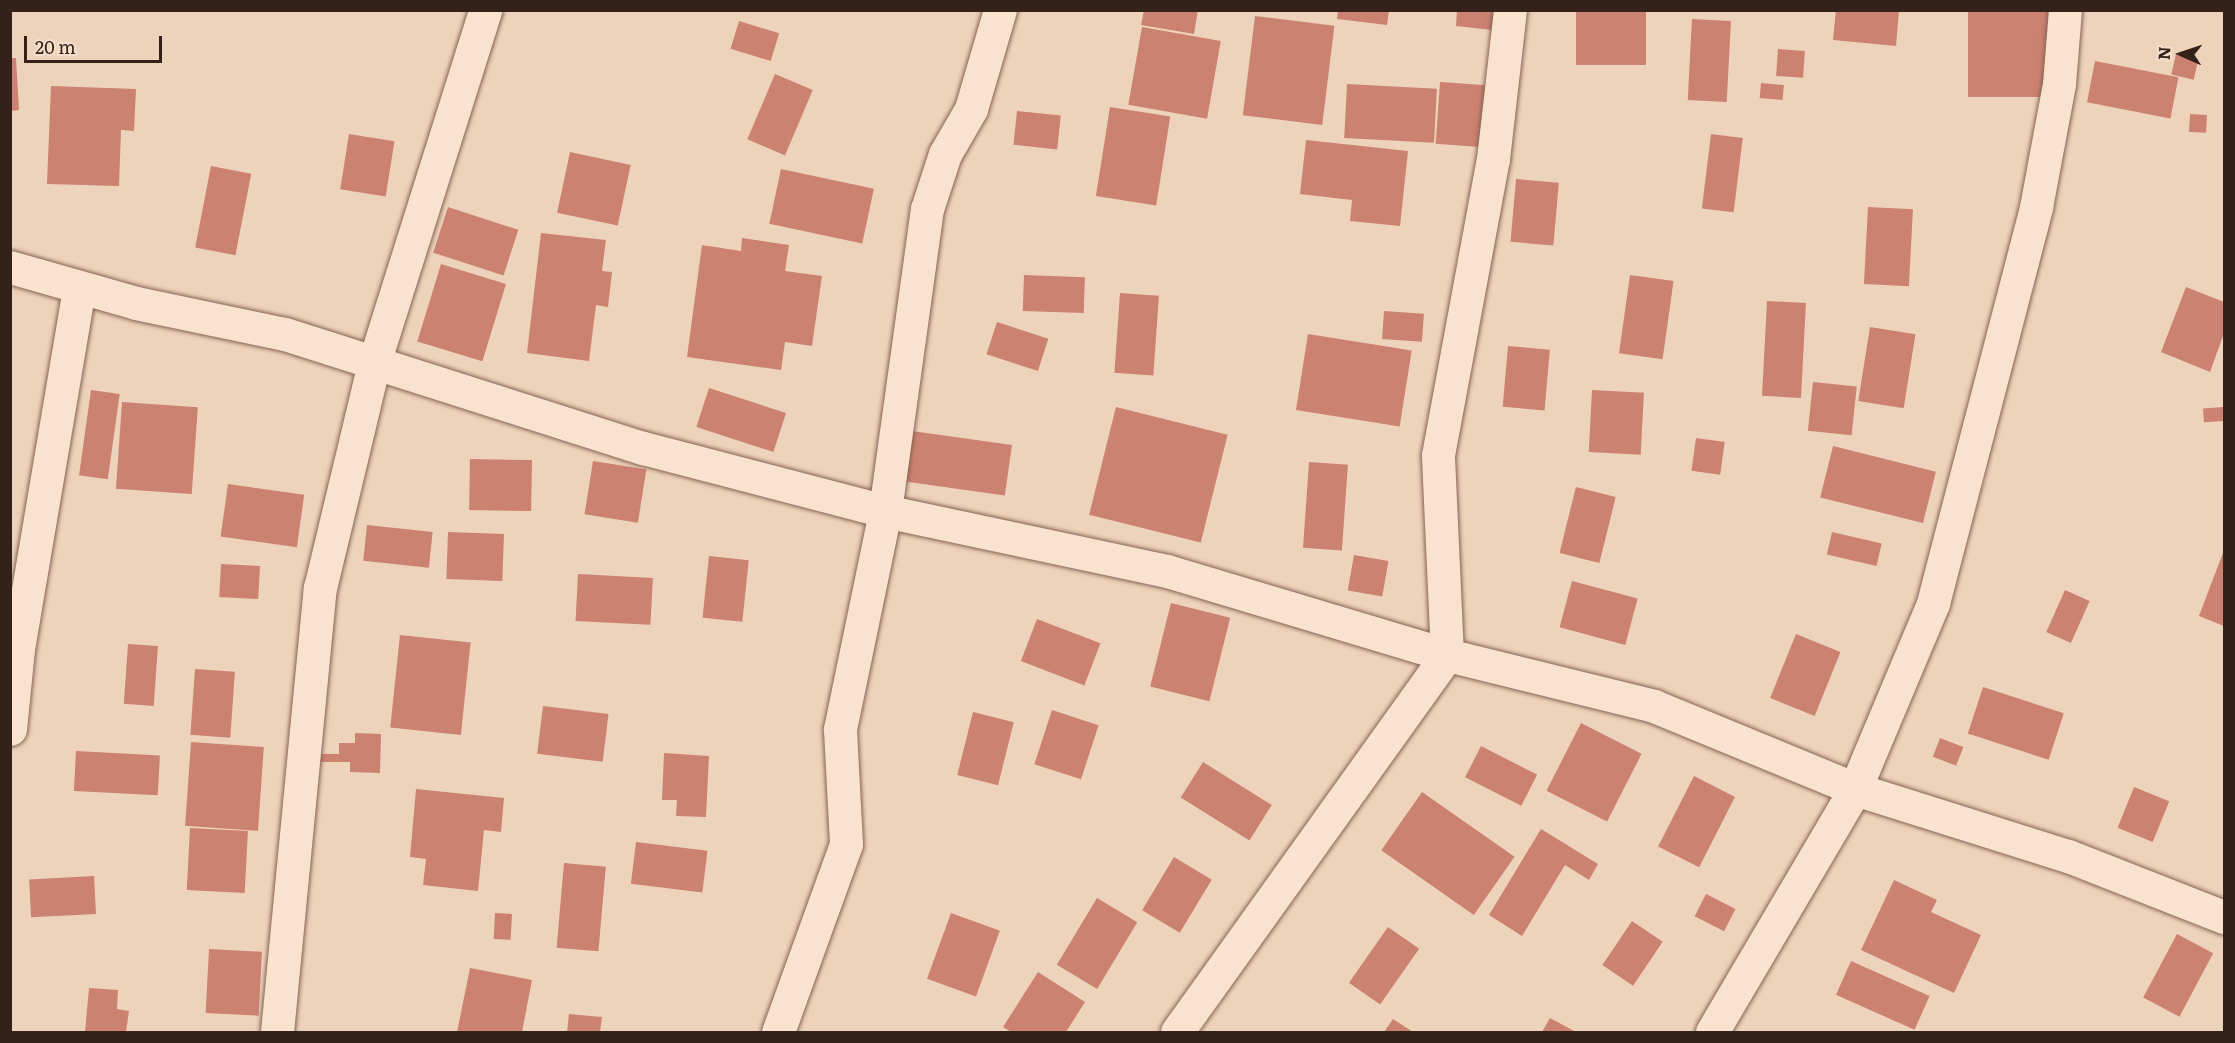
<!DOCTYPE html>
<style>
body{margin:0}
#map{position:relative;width:2235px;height:1043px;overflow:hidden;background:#eed3bb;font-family:Literata,serif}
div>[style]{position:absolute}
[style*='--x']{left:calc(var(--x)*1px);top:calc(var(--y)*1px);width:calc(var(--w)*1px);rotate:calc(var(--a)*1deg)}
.building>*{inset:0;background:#cc8270;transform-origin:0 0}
.roads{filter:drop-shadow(0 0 2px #856455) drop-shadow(0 0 2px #856455)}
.minor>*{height:33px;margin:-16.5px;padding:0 16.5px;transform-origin:16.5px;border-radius:16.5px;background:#f9e2ce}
span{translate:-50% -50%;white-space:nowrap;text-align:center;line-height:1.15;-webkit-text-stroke:4.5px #f5dfcb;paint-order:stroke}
.frame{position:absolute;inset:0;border:12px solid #33211a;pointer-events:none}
.north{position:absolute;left:2151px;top:24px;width:60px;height:60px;-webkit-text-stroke:4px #f5dfcb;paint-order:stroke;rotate:273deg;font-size:16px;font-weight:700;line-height:24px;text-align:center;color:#33211a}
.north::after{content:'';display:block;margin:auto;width:21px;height:27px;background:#33211a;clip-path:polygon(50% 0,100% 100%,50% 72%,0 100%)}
.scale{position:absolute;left:24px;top:36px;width:138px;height:27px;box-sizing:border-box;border:3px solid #33211a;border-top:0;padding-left:8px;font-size:18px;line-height:21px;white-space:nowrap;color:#33211a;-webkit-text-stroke:4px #f5dfcb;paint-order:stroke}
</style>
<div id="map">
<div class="building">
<i style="clip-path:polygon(1144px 10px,1198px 10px,1194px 34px,1141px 25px)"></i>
<i style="clip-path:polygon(1338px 10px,1389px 10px,1387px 25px,1337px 19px)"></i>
<i style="clip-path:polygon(1457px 10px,1494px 10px,1492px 30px,1456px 26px)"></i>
<i style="left:1576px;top:10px;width:70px;height:55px"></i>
<i style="clip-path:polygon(1836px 10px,1899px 10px,1896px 46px,1833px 40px)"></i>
<i style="left:1968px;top:10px;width:81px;height:87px"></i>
<i style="left:1255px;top:16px;width:80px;height:100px;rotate:7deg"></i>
<i style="left:1692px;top:19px;width:39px;height:81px;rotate:3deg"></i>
<i style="left:739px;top:21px;width:42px;height:29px;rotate:17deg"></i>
<i style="left:1142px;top:27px;width:80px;height:79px;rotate:10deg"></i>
<i style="left:1778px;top:49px;width:27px;height:27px;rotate:4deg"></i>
<i style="left:2176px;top:54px;width:23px;height:21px;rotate:13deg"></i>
<i style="clip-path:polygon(10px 58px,16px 58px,19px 110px,10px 111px)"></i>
<i style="left:2095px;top:61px;width:85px;height:42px;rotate:11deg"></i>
<i style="left:775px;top:74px;width:41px;height:71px;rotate:23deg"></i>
<i style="left:1440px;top:82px;width:47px;height:62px;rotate:4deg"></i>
<i style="left:1761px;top:83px;width:23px;height:15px;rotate:5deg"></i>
<i style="left:1347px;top:84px;width:90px;height:54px;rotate:3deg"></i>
<i style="clip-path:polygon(51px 86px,136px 89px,134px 131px,121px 130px,119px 186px,47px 184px)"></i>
<i style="left:1110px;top:107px;width:61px;height:90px;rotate:9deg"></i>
<i style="left:1017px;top:111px;width:44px;height:34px;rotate:6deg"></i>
<i style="left:2190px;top:114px;width:17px;height:18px;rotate:3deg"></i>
<i style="left:349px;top:134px;width:46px;height:56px;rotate:9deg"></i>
<i style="left:1711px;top:134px;width:32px;height:75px;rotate:7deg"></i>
<i style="clip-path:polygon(1306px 140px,1408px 151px,1400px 226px,1350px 221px,1352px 200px,1300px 194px)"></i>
<i style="left:570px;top:152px;width:62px;height:62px;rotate:12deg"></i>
<i style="left:211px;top:166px;width:41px;height:83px;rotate:11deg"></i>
<i style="left:781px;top:169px;width:95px;height:56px;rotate:12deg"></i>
<i style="left:1516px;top:179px;width:43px;height:63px;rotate:5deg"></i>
<i style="left:448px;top:207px;width:74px;height:48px;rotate:18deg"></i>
<i style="left:1868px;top:207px;width:45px;height:77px;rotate:3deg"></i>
<i style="clip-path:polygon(541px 233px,606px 240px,602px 271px,612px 272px,608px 307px,596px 305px,589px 361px,527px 353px)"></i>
<i style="clip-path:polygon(742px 238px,789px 245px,785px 271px,822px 276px,812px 346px,785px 342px,781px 370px,687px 357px,702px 245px,741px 251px)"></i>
<i style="left:441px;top:264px;width:68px;height:81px;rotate:17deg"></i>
<i style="left:1024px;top:275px;width:61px;height:36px;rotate:2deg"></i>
<i style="left:1630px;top:275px;width:44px;height:79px;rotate:8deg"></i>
<i style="clip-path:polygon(2186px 287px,2224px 302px,2224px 333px,2210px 372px,2161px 352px)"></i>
<i style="left:1120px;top:293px;width:39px;height:80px;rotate:4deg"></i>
<i style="left:1767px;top:301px;width:39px;height:95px;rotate:3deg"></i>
<i style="left:1384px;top:311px;width:40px;height:28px;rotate:4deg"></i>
<i style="left:997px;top:322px;width:54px;height:34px;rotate:18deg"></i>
<i style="left:1870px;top:327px;width:46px;height:75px;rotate:9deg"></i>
<i style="left:1308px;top:334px;width:105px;height:77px;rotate:9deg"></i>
<i style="left:1508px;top:346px;width:42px;height:61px;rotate:5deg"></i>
<i style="left:1813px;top:382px;width:44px;height:49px;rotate:6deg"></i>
<i style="left:709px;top:388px;width:81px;height:41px;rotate:18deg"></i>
<i style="left:91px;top:390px;width:29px;height:86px;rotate:8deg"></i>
<i style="left:1592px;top:390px;width:52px;height:62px;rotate:3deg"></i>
<i style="left:122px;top:402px;width:76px;height:87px;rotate:4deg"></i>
<i style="left:1116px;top:407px;width:115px;height:111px;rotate:14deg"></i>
<i style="left:2223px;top:407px;width:14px;height:20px;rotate:86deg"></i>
<i style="left:905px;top:430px;width:108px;height:51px;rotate:8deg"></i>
<i style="left:1696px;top:438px;width:29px;height:33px;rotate:8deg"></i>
<i style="left:1833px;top:446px;width:106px;height:53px;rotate:14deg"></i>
<i style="left:470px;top:459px;width:62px;height:51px;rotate:1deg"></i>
<i style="left:593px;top:461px;width:54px;height:54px;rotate:9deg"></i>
<i style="left:1309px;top:462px;width:39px;height:86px;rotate:4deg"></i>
<i style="left:228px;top:484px;width:77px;height:53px;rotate:8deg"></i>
<i style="left:1576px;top:487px;width:41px;height:68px;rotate:14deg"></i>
<i style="left:367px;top:525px;width:66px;height:36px;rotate:6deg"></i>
<i style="left:448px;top:532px;width:56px;height:47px;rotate:2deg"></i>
<i style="left:1832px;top:532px;width:51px;height:23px;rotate:13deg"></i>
<i style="clip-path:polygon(2224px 550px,2224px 626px,2199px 616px)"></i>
<i style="left:1354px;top:555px;width:35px;height:36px;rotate:10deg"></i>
<i style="left:709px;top:556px;width:40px;height:62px;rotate:6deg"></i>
<i style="left:221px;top:564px;width:39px;height:33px;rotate:3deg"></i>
<i style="left:578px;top:574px;width:75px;height:47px;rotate:3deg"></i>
<i style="left:1572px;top:581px;width:68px;height:48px;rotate:15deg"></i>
<i style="left:2065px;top:590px;width:27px;height:46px;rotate:24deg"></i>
<i style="left:1171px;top:603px;width:61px;height:86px;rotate:14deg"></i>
<i style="left:1037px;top:619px;width:68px;height:45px;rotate:21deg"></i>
<i style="left:1796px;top:634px;width:48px;height:69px;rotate:22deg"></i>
<i style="left:400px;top:635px;width:71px;height:93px;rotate:6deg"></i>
<i style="left:128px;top:644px;width:30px;height:60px;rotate:4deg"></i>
<i style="left:195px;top:669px;width:40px;height:66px;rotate:4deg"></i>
<i style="left:1983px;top:687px;width:85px;height:49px;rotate:18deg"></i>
<i style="left:543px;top:706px;width:66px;height:48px;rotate:7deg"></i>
<i style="left:1052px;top:710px;width:49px;height:57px;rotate:18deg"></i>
<i style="left:973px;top:712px;width:42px;height:65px;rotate:14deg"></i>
<i style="left:1581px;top:723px;width:68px;height:76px;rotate:27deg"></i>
<i style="clip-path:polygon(355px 733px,381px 734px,380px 773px,350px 772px,350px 762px,320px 762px,321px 754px,339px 754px,339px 743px,355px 743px)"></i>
<i style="left:1940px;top:738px;width:25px;height:20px;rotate:21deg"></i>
<i style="left:191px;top:742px;width:73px;height:84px;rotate:4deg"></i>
<i style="left:1481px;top:746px;width:63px;height:35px;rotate:27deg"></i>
<i style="left:76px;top:751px;width:84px;height:40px;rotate:3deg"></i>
<i style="clip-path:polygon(664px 753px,709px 756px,706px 817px,676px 816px,677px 800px,662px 800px)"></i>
<i style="left:1203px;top:762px;width:81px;height:42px;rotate:32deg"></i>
<i style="left:1694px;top:776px;width:46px;height:79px;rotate:27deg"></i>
<i style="left:2134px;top:787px;width:38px;height:44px;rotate:22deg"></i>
<i style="clip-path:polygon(416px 789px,504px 798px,501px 832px,484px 830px,478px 891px,423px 885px,426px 859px,410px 857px)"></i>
<i style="left:1422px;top:792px;width:113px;height:71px;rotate:35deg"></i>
<i style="left:190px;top:828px;width:58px;height:62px;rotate:3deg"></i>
<i style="clip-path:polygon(1541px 829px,1598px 864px,1589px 880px,1565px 865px,1522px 936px,1489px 915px)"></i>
<i style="left:636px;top:842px;width:72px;height:42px;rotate:7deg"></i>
<i style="left:1174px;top:857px;width:44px;height:62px;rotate:31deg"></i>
<i style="left:564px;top:863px;width:42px;height:85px;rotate:5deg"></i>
<i style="left:94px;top:876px;width:38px;height:65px;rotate:87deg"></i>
<i style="clip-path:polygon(1894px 880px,1937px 900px,1931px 912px,1981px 935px,1954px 993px,1861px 950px)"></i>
<i style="left:1706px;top:894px;width:33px;height:25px;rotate:27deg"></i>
<i style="left:1097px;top:898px;width:47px;height:78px;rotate:31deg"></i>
<i style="left:495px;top:913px;width:17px;height:26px;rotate:3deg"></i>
<i style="left:951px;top:913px;width:52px;height:70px;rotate:20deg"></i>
<i style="left:1632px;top:921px;width:37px;height:53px;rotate:34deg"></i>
<i style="left:1388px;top:927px;width:38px;height:68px;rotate:35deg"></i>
<i style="left:2177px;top:934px;width:41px;height:72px;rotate:28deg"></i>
<i style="left:209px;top:949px;width:53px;height:64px;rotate:3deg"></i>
<i style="left:1851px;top:961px;width:86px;height:37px;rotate:24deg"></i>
<i style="clip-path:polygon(470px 968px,532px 980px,522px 1032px,457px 1032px)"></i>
<i style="clip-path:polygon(1038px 972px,1085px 1002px,1066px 1032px,1011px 1032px,1003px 1027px)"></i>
<i style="clip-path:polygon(89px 988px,118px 990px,117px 1009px,129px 1011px,126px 1032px,85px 1032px)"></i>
<i style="clip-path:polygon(569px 1014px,602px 1017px,600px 1032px,567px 1032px)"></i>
<i style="clip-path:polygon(1550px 1018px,1576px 1032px,1542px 1032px)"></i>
<i style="clip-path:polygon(1393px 1019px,1413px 1032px,1384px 1032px)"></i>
</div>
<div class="roads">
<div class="minor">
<i style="--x:10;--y:267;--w:131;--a:15.9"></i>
<i style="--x:136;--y:303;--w:152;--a:11.8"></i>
<i style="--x:285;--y:334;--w:376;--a:17.7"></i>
<i style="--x:643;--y:448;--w:250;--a:14.6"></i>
<i style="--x:885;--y:511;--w:288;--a:12"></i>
<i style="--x:1167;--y:571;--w:292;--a:16.7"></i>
<i style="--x:1447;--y:655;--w:213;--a:13.8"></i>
<i style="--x:1654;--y:706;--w:217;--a:22.4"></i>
<i style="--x:1855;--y:789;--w:223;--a:17.5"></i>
<i style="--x:2068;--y:856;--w:168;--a:21.4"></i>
<i style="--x:10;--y:729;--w:80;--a:-84.3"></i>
<i style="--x:18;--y:649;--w:366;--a:-80.4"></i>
<i style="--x:277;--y:1032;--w:446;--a:-84.5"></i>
<i style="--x:320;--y:588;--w:231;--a:-76.5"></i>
<i style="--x:374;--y:363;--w:370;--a:-72.5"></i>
<i style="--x:778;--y:1032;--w:200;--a:-70.1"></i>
<i style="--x:846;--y:844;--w:115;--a:-93"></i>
<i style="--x:840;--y:729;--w:223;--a:-78.3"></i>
<i style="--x:885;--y:511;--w:305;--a:-82.1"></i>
<i style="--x:927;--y:209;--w:58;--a:-71.9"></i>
<i style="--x:945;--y:154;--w:52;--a:-60"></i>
<i style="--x:971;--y:109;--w:103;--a:-73.7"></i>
<i style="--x:1177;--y:1032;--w:464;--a:-54.4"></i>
<i style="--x:1447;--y:655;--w:200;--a:-92.6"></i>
<i style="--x:1438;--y:455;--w:301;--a:-79.5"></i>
<i style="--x:1493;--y:159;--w:150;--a:-83.5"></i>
<i style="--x:1712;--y:1032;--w:282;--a:-59.5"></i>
<i style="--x:1855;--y:789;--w:202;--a:-67.2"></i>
<i style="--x:1933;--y:603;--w:409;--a:-75.4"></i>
<i style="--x:2036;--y:207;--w:125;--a:-79.4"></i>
<i style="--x:2059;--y:84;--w:74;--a:-85.4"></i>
</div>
</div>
<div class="frame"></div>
<div class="north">N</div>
<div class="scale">20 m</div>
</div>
